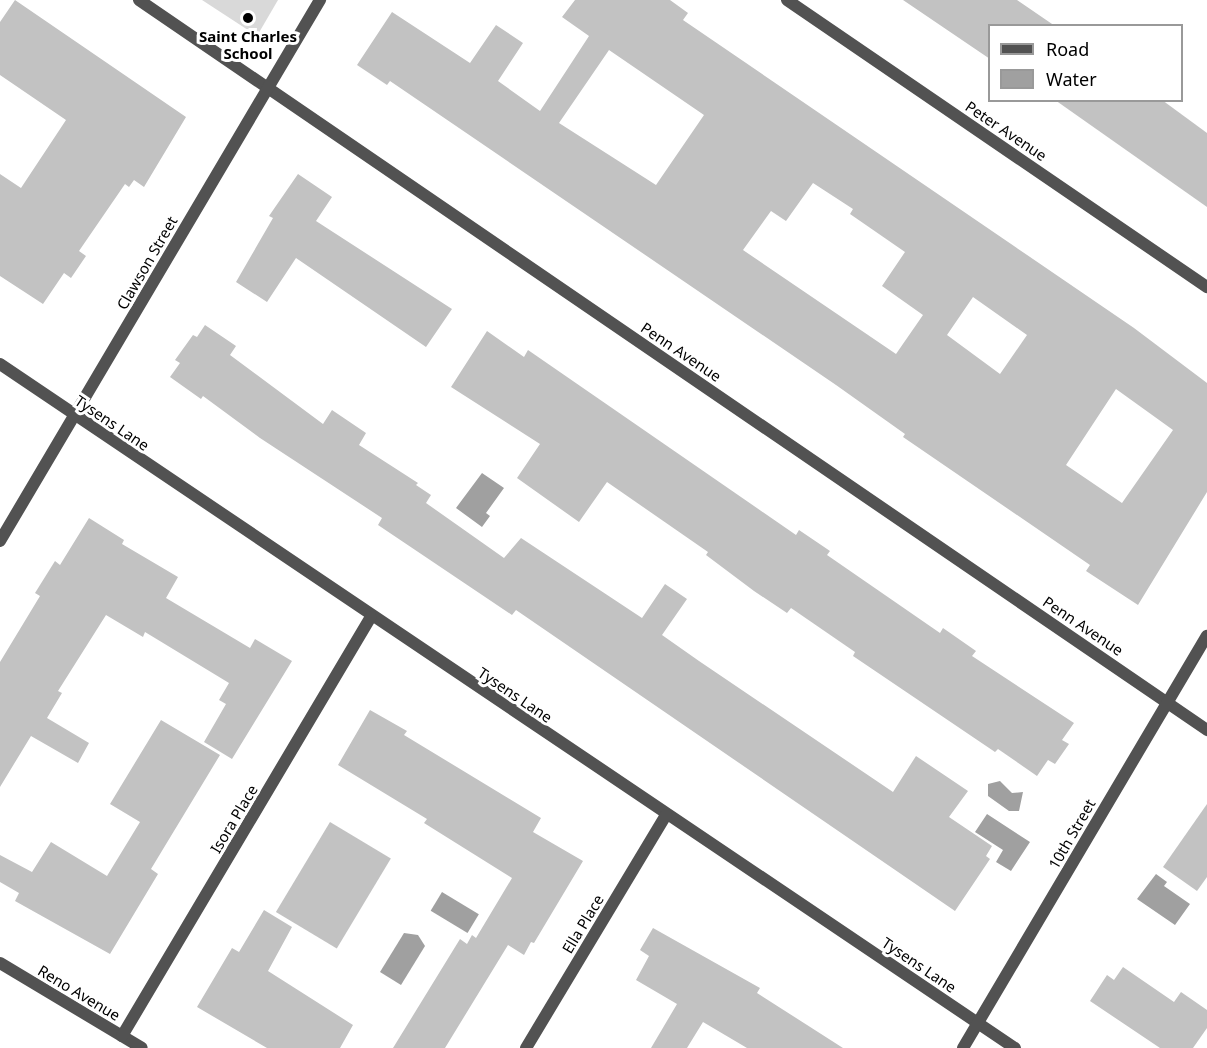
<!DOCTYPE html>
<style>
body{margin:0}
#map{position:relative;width:1207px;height:1048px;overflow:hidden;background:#fff;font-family:"Noto Sans",sans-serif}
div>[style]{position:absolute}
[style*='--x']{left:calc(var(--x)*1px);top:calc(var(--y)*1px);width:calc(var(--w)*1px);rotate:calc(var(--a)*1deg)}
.green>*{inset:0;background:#d9d9d9}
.water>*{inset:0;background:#a0a0a0;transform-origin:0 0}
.building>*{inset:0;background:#c2c2c2;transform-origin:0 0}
.minor>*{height:12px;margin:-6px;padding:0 6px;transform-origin:6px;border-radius:6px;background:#525252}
.dots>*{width:16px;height:16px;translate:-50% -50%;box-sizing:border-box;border:3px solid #fff;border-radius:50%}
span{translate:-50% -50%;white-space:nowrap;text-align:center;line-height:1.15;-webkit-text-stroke:6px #fff;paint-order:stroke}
.poi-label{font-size:15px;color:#000;font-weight:700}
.street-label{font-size:15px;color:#000}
.legend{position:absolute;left:988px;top:24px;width:195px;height:78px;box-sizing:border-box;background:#fff;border:2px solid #999;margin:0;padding:8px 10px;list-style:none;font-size:18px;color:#000}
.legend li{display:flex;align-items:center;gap:12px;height:30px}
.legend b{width:30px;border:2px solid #999}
</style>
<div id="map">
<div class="green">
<i style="clip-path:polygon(202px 0,278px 0,257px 36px)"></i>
</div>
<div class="water">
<i style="clip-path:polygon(482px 473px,504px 488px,486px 513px,490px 516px,482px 527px,456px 508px)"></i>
<i style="clip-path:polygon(1000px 781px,1012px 793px,1023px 792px,1019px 811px,1009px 811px,988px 796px,988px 784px)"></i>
<i style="clip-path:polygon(987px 814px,1030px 842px,1011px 871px,996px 862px,1003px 850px,975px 832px)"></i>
<i style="clip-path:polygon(1156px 874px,1167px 882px,1164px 886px,1190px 904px,1175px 925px,1137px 899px)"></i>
<i style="left:442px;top:892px;width:43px;height:22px;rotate:31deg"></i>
<i style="clip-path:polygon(404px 933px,418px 935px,425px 946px,401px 985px,380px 972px)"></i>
</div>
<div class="building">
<i style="clip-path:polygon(15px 0,186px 117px,144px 187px,134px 180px,129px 187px,125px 184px,79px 251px,86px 256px,71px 278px,64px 273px,43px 304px,0 276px,0 174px,21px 188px,66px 120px,0 75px,0 22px)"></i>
<i style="clip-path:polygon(evenodd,575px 0,670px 0,688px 13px,683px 20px,1134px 328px,1207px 383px,1207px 492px,1138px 605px,1086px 571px,1090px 565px,903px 437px,905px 434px,836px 385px,390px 81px,387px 85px,357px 65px,392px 12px,470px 63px,496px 25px,523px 43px,498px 81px,540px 111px,589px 36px,562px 17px,575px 0,609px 50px,704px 115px,656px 185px,559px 123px,609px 50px,575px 0,813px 183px,853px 209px,850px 214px,905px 252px,882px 286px,923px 315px,896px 354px,743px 250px,771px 211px,786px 221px,813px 183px,575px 0,973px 297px,1027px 335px,1000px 374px,947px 335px,973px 297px,575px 0,1116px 389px,1173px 430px,1122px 503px,1066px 465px,1116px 389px)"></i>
<i style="clip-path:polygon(903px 0,1017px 0,1055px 26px,990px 26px,990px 59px)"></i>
<i style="clip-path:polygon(1055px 100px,1162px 100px,1207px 133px,1207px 207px)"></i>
<i style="clip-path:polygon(298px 174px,332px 197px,316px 221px,452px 309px,426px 347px,296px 258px,267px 302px,236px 282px,273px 218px,269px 216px)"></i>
<i style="clip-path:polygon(205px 325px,236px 346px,230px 355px,323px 424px,332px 410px,366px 433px,359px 445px,418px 483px,416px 485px,431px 495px,426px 503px,504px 558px,521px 538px,642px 618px,665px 584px,687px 599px,662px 635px,699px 661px,893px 792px,916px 756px,968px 791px,949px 817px,992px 846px,986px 856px,990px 859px,955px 911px,516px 610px,512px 615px,378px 525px,382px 518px,260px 438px,203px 396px,201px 399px,170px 377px,180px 363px,175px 360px,193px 335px,197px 337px)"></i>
<i style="clip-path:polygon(487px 331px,524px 357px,528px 350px,796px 535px,799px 530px,830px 551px,827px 555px,940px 633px,943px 628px,976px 651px,972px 656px,1074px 723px,1062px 740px,1069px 744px,1055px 764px,1048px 760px,1037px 776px,998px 749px,995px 752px,853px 656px,855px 652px,791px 608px,787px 613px,754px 591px,706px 555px,708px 552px,607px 482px,579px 522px,517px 478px,540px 444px,451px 387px)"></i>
<i style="clip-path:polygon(89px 518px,124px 540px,122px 544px,178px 577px,166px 598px,250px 648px,255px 639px,292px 661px,232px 759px,204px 742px,226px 704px,219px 700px,229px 683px,145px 632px,143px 637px,106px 615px,58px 691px,62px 693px,47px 718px,89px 743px,78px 763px,31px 736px,0 787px,0 662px,40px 596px,35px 593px,55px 561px,60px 565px)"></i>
<i style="clip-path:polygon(370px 710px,407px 731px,404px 735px,541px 818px,533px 832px,583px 861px,534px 943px,531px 942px,524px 955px,508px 945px,445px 1048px,393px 1048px,460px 939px,467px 944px,472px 935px,476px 938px,512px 878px,424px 823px,427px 819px,338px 765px)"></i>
<i style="clip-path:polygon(161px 720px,220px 755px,151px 869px,158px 874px,110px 954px,15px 901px,19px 893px,0 882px,0 855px,32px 872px,51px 842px,107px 876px,140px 822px,110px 804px)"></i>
<i style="clip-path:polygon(1207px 804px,1207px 877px,1197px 891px,1163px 867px)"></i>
<i style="left:330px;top:822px;width:71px;height:105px;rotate:31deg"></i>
<i style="clip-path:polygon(264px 910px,292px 927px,268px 971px,353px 1025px,340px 1048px,267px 1048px,197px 1007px,232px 948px,239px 952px)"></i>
<i style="clip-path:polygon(653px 928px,760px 988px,757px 993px,843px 1048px,747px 1048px,703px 1022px,687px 1048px,651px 1048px,677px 1004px,636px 980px,649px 956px,640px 950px)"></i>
<i style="clip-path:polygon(1123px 967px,1174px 1002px,1181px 992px,1207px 1010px,1207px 1028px,1193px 1048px,1160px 1048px,1090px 1001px,1107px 975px,1114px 980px)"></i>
</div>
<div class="minor">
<i style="--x:139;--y:0;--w:1294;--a:34.35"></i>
<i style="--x:787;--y:0;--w:509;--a:34.35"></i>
<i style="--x:0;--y:364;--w:1224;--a:33.98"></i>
<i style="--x:0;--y:541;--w:629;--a:-59.4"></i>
<i style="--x:0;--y:963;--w:165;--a:30.9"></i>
<i style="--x:122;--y:1036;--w:487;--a:-59.3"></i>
<i style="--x:526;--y:1048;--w:272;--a:-59"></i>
<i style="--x:963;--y:1048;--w:479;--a:-59.4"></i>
</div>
<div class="dots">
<i style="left:248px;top:18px;background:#000"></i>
</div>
<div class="poi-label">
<span style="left:248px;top:45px">Saint Charles<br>School</span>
</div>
<div class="street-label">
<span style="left:1006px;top:131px;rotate:34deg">Peter Avenue</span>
<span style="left:147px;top:263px;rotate:-60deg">Clawson Street</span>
<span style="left:681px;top:352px;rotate:34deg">Penn Avenue</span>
<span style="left:112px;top:423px;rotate:34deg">Tysens Lane</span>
<span style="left:1083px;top:626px;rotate:34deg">Penn Avenue</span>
<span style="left:515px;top:695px;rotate:34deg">Tysens Lane</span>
<span style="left:234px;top:819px;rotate:-59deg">Isora Place</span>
<span style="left:1072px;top:834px;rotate:-60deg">10th Street</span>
<span style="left:583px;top:924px;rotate:-59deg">Ella Place</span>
<span style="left:919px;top:965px;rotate:34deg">Tysens Lane</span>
<span style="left:79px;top:993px;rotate:31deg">Reno Avenue</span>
</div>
<ul class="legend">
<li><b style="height:8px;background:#525252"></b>Road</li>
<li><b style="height:16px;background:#a0a0a0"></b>Water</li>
</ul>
</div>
